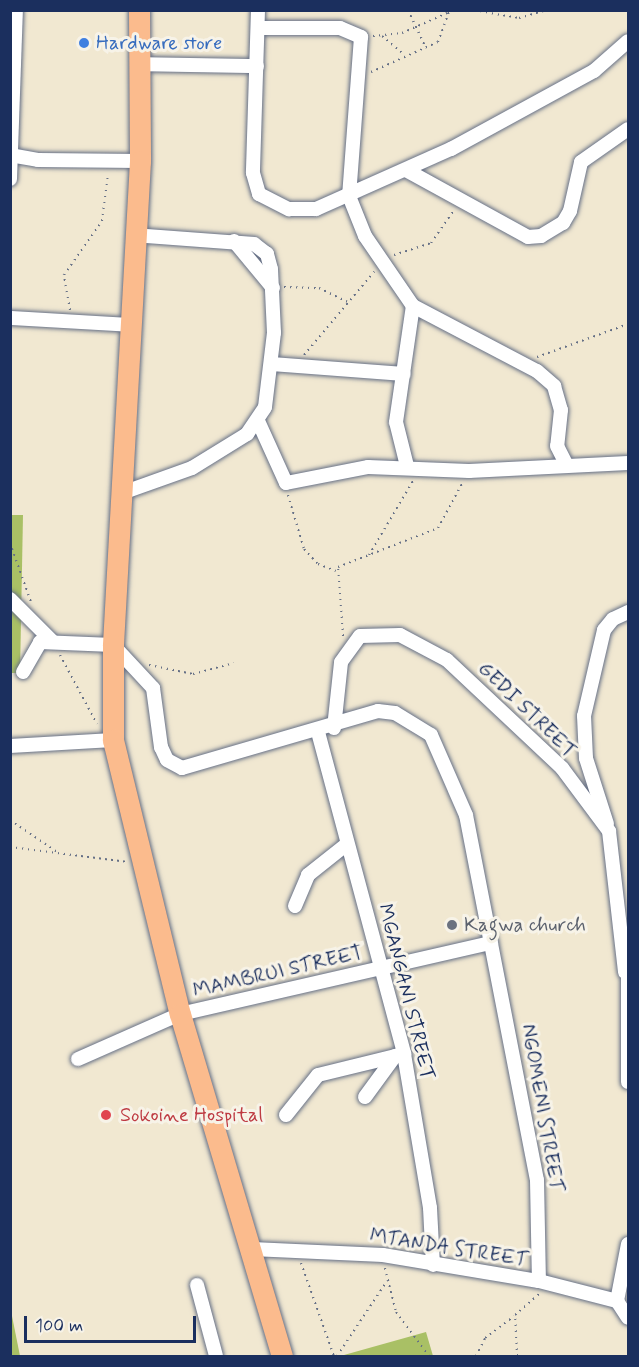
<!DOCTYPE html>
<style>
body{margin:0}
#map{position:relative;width:639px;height:1367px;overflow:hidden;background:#f1e8d1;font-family:Mynerve,sans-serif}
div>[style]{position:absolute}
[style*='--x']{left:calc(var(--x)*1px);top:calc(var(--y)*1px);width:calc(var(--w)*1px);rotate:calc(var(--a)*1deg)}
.green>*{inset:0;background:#a9c065}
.path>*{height:2px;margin-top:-1px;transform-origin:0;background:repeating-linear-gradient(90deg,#667086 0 1.5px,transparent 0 6px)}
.roads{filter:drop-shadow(0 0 2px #667086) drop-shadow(0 0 2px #667086)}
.minor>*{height:14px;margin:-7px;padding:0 7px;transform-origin:7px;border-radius:7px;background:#fff}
.highway>*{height:21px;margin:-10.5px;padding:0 10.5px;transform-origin:10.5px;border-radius:10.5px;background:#fbbb8d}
.dots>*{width:16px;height:16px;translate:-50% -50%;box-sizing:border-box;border:3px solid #f7f3e8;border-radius:50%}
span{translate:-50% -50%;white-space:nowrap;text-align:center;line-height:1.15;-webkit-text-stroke:6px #f7f3e8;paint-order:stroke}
.shop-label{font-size:20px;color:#366cbe}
.left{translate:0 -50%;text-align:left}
.street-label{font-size:20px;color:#1b2f5e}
.worship-label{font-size:20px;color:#5b616d}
.health-label{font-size:20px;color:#be3a42}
.frame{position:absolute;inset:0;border:12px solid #1b2f5e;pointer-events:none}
.scale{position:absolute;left:24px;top:1316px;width:172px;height:27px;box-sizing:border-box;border:3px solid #1b2f5e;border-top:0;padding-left:8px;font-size:18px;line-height:21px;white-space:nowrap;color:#1b2f5e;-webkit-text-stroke:4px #f7f3e8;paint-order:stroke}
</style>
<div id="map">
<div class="green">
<i style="clip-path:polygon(11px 515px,23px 515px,20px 673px,11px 673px)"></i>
<i style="clip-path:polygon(11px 1311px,20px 1356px,11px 1356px)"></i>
<i style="clip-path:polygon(426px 1332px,433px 1356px,345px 1356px,344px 1355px)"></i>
</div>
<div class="path">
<i style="--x:408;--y:10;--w:42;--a:64.7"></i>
<i style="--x:474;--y:10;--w:46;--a:10.1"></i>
<i style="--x:519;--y:18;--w:29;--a:-16"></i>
<i style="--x:373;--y:36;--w:29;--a:-6"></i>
<i style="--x:402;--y:33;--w:57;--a:-23.9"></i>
<i style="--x:382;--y:36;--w:30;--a:40"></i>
<i style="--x:371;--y:72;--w:73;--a:-24.1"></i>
<i style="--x:438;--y:42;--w:32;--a:-70"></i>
<i style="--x:394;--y:255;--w:39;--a:-18"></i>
<i style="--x:431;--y:243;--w:39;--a:-55"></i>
<i style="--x:284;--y:287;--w:35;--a:2"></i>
<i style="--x:319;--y:288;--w:34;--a:26"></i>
<i style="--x:70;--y:310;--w:36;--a:-100"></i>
<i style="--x:64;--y:275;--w:66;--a:-54.9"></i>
<i style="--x:102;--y:221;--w:47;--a:-82.7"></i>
<i style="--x:304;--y:355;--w:109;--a:-49.9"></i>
<i style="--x:537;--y:357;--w:97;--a:-19.9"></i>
<i style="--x:288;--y:495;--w:56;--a:73.5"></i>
<i style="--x:304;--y:549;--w:21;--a:47"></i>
<i style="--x:318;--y:564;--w:19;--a:21"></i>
<i style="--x:10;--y:543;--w:63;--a:70.4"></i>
<i style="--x:369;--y:555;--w:86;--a:-59.3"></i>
<i style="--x:343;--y:636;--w:69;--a:-94.1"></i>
<i style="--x:338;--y:567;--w:107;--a:-21.3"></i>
<i style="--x:438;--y:528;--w:52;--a:-61.5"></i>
<i style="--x:60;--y:655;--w:78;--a:61.8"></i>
<i style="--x:149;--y:665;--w:45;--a:11.6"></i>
<i style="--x:193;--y:674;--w:42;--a:-15"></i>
<i style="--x:10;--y:820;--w:57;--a:34.2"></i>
<i style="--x:10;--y:847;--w:119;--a:7.2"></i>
<i style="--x:301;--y:1263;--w:99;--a:70.5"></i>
<i style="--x:385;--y:1268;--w:45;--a:76"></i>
<i style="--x:396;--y:1312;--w:55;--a:53.1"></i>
<i style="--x:337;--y:1356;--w:90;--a:-56.3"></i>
<i style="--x:476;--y:1356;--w:20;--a:-63"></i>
<i style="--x:485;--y:1338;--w:36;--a:-37"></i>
<i style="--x:517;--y:1356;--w:41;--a:-92.8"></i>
<i style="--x:515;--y:1315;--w:33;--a:-41"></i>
</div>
<div class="roads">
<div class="minor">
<i style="--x:258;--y:10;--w:163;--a:91.8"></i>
<i style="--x:253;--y:173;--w:22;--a:74"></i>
<i style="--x:259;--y:194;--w:34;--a:27"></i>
<i style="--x:289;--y:209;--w:27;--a:0"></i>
<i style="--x:316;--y:209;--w:148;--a:-24"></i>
<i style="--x:451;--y:149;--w:163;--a:-28.6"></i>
<i style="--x:594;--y:71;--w:45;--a:-41.4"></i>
<i style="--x:258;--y:28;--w:82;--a:0"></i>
<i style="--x:340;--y:28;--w:23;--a:23"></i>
<i style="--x:361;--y:37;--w:159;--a:94.3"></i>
<i style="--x:349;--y:196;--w:43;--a:68.2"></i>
<i style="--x:365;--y:236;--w:85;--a:55.6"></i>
<i style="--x:413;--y:306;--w:140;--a:27.7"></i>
<i style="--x:537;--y:371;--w:23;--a:41"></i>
<i style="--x:554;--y:386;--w:25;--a:74"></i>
<i style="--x:561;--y:410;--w:36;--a:96"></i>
<i style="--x:557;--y:446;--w:22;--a:63"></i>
<i style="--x:138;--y:64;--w:119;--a:1"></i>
<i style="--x:10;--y:155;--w:28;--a:10"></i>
<i style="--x:38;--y:160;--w:102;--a:0.6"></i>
<i style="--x:406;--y:170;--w:139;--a:28.8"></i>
<i style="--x:528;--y:237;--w:13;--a:-4"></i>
<i style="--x:541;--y:236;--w:26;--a:-31"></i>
<i style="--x:563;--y:223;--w:14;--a:-60"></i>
<i style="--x:570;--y:211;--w:50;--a:-77.3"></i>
<i style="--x:581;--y:162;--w:57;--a:-35.1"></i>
<i style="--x:10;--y:179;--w:169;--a:-88"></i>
<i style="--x:234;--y:241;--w:61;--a:50.3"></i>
<i style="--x:10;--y:318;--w:121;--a:3.3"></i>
<i style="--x:272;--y:364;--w:132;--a:4.3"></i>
<i style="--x:258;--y:421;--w:68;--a:65.7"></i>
<i style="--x:286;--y:483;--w:84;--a:-11"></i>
<i style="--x:368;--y:467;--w:101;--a:2.3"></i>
<i style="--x:469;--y:471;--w:159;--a:-2.9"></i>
<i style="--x:407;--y:466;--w:45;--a:-104"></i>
<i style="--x:396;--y:422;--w:117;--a:-81.7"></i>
<i style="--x:122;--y:493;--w:74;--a:-19.7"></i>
<i style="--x:192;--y:468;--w:65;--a:-31.7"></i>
<i style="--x:247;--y:434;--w:32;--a:-56"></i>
<i style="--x:265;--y:407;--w:75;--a:-83.1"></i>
<i style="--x:274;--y:333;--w:64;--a:-92.7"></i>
<i style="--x:271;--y:269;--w:16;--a:-105"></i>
<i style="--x:267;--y:254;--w:16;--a:-142"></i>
<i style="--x:254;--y:244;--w:121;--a:-175.7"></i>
<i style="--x:10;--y:599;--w:59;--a:45"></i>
<i style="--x:23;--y:672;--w:34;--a:-60"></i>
<i style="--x:40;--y:642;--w:73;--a:2.4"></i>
<i style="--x:113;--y:645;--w:59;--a:47.1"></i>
<i style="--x:153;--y:688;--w:60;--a:82.3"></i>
<i style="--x:161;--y:747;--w:14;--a:65"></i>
<i style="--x:167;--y:760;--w:17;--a:28"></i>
<i style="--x:182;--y:768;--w:204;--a:-16.2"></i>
<i style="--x:378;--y:711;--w:17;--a:7"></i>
<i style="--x:395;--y:713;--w:42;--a:31.4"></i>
<i style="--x:431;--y:735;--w:87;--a:66.4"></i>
<i style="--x:466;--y:815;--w:372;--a:79"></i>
<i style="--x:537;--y:1180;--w:101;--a:88.9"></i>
<i style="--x:334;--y:728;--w:66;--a:-83.9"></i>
<i style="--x:341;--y:662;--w:32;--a:-54"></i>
<i style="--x:360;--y:636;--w:40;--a:-1.4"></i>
<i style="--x:400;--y:635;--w:53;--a:28"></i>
<i style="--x:447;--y:660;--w:158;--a:43.2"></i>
<i style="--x:562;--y:768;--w:79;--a:53.3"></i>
<i style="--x:609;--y:831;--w:142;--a:83.5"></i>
<i style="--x:318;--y:732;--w:333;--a:75"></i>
<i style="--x:404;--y:1054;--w:156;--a:80.4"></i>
<i style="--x:430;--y:1208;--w:57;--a:87"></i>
<i style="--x:10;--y:746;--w:103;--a:-3.3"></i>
<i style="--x:607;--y:824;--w:69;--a:-107.7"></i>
<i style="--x:586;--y:758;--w:42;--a:-92.7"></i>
<i style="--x:584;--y:716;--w:88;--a:-76.9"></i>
<i style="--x:604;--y:630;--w:14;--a:-51"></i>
<i style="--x:613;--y:619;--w:17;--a:-25"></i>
<i style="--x:295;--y:906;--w:34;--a:-67"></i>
<i style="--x:308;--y:875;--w:50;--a:-38.5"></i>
<i style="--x:628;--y:964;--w:118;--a:90"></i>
<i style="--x:78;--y:1059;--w:111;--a:-23.8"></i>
<i style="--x:180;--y:1014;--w:319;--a:-12.9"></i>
<i style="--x:365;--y:1097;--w:51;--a:-53.8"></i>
<i style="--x:286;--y:1115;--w:51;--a:-51.3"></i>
<i style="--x:318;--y:1075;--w:89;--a:-13.7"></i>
<i style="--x:252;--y:1249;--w:131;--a:2.6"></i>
<i style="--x:383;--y:1255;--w:158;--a:9.5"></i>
<i style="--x:539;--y:1281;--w:81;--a:14.4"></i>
<i style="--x:617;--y:1301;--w:20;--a:57"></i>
<i style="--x:197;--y:1285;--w:73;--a:75"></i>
<i style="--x:617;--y:1301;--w:58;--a:-79.1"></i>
</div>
<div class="highway">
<i style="--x:139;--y:10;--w:151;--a:89.6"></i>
<i style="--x:140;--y:161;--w:485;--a:93.2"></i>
<i style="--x:113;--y:645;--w:95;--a:90"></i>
<i style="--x:113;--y:740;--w:282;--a:76.3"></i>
<i style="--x:180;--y:1014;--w:357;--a:73.4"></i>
</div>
</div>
<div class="dots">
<i style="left:84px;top:43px;background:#3f7fe0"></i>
<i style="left:452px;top:925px;background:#6b7280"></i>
<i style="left:106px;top:1115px;background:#e0444e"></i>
</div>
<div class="shop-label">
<span class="left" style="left:96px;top:43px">Hardware store</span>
</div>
<div class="street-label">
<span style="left:527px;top:710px;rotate:44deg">GEDI STREET</span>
<span style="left:278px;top:972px;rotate:-13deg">MAMBRUI STREET</span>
<span style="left:406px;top:992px;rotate:76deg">MGANGANI STREET</span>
<span style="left:542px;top:1108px;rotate:80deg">NGOMENI STREET</span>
<span style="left:449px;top:1248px;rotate:9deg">MTANDA STREET</span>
</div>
<div class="worship-label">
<span class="left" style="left:464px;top:925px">Kagwa church</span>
</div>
<div class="health-label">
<span class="left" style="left:120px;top:1115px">Sokoine Hospital</span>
</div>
<div class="frame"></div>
<div class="scale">100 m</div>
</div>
